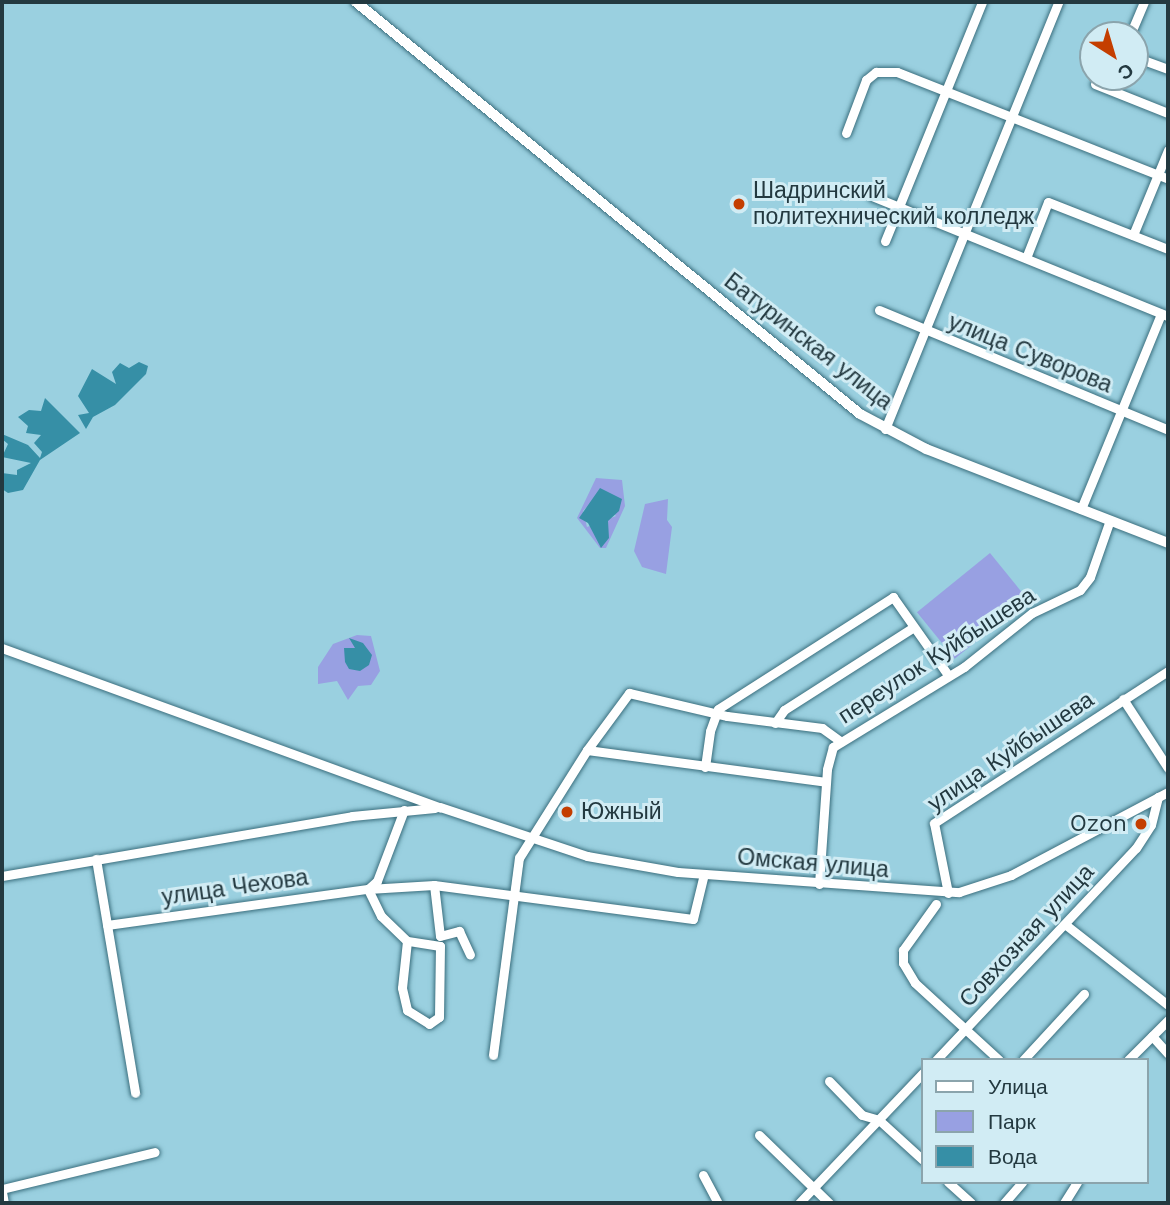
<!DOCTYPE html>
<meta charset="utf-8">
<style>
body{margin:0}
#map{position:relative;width:1170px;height:1205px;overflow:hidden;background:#9ad0e0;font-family:"Work Sans",sans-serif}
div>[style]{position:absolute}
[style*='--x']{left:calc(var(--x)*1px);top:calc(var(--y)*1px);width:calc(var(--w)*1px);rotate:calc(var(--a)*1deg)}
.green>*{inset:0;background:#98a0e2;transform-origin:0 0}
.water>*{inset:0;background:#368fa6}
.roads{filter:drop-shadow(0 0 2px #3b6f7e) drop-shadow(0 0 2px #3b6f7e)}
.minor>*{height:9px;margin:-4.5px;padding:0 4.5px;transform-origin:4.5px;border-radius:4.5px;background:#fff}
.major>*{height:10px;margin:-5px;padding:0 5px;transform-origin:5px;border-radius:5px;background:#fff}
.dots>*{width:19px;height:19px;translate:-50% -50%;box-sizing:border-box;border:4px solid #d1ecf4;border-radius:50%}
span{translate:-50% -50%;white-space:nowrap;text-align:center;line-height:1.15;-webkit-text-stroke:6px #d1ecf4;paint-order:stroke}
.poi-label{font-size:23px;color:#233940}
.left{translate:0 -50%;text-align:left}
.right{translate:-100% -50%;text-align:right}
.street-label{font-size:23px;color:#233940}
.frame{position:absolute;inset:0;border:4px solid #233940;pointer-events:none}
.legend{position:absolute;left:921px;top:1058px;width:228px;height:126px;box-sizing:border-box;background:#d1ecf4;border:2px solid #8ba4ac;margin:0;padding:9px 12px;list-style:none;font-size:21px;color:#233940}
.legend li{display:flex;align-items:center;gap:14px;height:35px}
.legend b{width:35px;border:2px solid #8ba4ac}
.north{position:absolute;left:1079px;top:21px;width:70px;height:70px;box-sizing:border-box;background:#d1ecf4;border:2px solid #8ba4ac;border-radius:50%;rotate:143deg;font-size:19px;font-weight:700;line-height:28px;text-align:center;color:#233940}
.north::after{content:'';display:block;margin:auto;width:24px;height:32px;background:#c43e00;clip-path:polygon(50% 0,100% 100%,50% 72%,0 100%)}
</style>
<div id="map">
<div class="green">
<i style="clip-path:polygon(evenodd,596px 478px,622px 480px,625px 506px,606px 548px,600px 548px,577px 518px,596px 478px,597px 496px,616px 516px,587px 527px,583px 511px,597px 496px)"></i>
<i style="clip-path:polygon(668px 499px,667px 520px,672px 527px,666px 574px,642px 567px,634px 551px,645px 504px)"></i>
<i style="left:990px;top:553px;width:60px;height:94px;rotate:51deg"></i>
<i style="clip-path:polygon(357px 635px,371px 636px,380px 671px,371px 685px,358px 686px,348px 700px,337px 681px,318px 684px,318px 667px,333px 644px)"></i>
</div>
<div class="water">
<i style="clip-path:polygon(139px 362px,148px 366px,146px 374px,115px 405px,93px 417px,86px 429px,78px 415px,89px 413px,78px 396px,92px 369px,116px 384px,112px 372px,120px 363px,129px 368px)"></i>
<i style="clip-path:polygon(45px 398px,80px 433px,40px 460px,23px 490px,8px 493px,2px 489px,2px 473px,17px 475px,17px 470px,31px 463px,2px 457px,8px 444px,2px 439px,2px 434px,28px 445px,40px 458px,42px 452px,34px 443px,41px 435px,26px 433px,28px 426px,18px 417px,29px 410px,41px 411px)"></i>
<i style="clip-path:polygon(600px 488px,622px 499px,619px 511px,608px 521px,609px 538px,601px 548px,588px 523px,579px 518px)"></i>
<i style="clip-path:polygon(349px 638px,363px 643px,372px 655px,369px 665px,360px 671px,349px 669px,345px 662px,344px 648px,355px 648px)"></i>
</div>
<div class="roads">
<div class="minor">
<i style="--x:1130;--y:35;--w:36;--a:-67"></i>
<i style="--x:1135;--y:57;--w:35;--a:20"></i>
<i style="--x:1095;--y:84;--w:79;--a:21.7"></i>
<i style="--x:846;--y:133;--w:57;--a:-69.3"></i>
<i style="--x:866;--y:80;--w:13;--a:-39"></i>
<i style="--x:876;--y:72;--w:21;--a:0"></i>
<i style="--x:897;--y:72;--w:291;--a:21.5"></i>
<i style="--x:872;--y:196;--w:319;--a:22.1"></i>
<i style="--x:1133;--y:235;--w:92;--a:-67.6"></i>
<i style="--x:885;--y:241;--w:258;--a:-67.9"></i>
<i style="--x:1026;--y:258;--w:60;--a:-68.6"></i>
<i style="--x:1048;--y:202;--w:129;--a:21.4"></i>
<i style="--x:879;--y:310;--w:313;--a:22.5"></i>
<i style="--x:885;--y:429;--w:461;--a:-67.9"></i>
<i style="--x:1081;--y:509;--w:211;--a:-67.7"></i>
<i style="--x:2;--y:648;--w:466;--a:20"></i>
<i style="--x:440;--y:807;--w:155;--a:18.4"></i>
<i style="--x:587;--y:856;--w:92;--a:10"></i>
<i style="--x:678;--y:872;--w:282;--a:4.1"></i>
<i style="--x:959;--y:892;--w:55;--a:-18.1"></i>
<i style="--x:1011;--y:875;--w:178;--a:-27.9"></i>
<i style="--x:1123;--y:699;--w:82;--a:56.9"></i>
<i style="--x:775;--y:723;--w:16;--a:-55"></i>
<i style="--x:784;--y:710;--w:152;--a:-32.6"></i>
<i style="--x:587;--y:750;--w:241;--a:7.6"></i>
<i style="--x:705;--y:767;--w:36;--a:-82"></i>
<i style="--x:710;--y:731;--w:23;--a:-70"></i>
<i style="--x:718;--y:709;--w:208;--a:-32.6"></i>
<i style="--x:893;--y:597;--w:95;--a:54.8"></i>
<i style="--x:96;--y:859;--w:237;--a:80.5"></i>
<i style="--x:2;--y:876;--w:355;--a:-9.7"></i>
<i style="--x:352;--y:816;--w:83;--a:-5.5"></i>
<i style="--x:819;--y:884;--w:115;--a:-86"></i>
<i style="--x:827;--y:769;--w:23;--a:-75"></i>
<i style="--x:833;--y:747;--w:153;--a:-31.4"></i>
<i style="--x:964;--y:667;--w:87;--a:-38.5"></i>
<i style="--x:1032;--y:613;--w:53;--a:-25.6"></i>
<i style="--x:1080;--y:590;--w:16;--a:-52"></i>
<i style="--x:1090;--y:577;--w:60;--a:-70.7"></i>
<i style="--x:434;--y:885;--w:51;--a:83.3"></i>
<i style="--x:440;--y:936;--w:20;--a:-15"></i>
<i style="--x:459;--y:931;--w:26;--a:65"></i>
<i style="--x:948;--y:893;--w:71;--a:-101.3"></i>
<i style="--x:934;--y:823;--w:279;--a:-33"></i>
<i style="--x:936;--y:904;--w:57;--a:125.7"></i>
<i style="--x:903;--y:950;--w:13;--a:90"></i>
<i style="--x:903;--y:963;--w:23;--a:59"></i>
<i style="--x:915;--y:983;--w:114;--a:42.5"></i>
<i style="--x:107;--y:925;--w:263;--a:-7.9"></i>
<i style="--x:368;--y:889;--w:12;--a:-42"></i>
<i style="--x:377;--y:881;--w:76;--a:-69.2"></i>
<i style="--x:1066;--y:925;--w:130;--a:38.1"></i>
<i style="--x:407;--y:941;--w:47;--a:96.1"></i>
<i style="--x:402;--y:988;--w:23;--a:77"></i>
<i style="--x:407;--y:1010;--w:26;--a:32"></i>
<i style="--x:429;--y:1024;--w:12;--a:-35"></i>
<i style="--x:439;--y:1017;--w:71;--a:-89.2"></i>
<i style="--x:440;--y:946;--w:33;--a:-171"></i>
<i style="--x:407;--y:941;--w:36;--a:-136"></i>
<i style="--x:381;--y:916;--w:30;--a:-116"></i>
<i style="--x:368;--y:889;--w:66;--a:-3.5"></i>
<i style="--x:434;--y:885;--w:261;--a:7.5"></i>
<i style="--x:693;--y:919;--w:46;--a:-76.3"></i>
<i style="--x:1152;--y:1036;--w:24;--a:48"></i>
<i style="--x:493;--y:1055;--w:199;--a:-82.5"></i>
<i style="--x:519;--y:858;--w:128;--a:-57.8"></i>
<i style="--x:587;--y:750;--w:71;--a:-53.6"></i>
<i style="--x:629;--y:693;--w:101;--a:13.2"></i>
<i style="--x:727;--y:716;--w:96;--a:7.2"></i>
<i style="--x:822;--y:728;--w:22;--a:36"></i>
<i style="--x:936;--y:1060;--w:291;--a:-46.7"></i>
<i style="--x:1136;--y:848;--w:27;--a:-57"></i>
<i style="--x:1151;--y:825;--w:29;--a:-76"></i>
<i style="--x:1023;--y:1060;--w:90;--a:-47.3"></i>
<i style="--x:1128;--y:1060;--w:57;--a:-45"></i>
<i style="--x:829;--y:1081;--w:47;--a:45.9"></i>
<i style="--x:862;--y:1115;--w:18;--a:16"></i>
<i style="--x:879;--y:1120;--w:59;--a:42.3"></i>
<i style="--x:759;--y:1135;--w:98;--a:44.2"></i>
<i style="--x:703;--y:1175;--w:32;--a:62"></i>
<i style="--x:948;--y:1182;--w:31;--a:42"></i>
<i style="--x:2;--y:1189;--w:157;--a:-13.6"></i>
<i style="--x:2;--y:1192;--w:11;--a:80"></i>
<i style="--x:799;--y:1203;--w:180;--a:-46.4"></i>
<i style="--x:1004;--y:1203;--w:28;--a:-49"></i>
<i style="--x:1064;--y:1203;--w:25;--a:-58"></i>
</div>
<div class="major">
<i style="--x:356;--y:2;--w:651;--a:39.26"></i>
<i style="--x:860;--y:414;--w:75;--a:27.9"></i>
<i style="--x:926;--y:449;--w:260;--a:21.2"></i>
</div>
</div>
<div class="dots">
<i style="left:739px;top:204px;background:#c43e00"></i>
<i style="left:567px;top:812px;background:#c43e00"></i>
<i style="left:1141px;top:824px;background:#c43e00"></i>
</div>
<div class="poi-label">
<span class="left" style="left:753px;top:204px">Шадринский<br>политехнический колледж</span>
<span class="left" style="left:581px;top:812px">Южный</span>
<span class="right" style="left:1127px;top:824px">Ozon</span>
</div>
<div class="street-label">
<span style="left:808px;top:342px;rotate:38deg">Батуринская улица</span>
<span style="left:1030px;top:354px;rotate:22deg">улица Суворова</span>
<span style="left:937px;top:656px;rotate:-33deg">переулок Куйбышева</span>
<span style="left:1011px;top:752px;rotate:-34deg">улица Куйбышева</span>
<span style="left:813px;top:864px;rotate:5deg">Омская улица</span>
<span style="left:235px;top:888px;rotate:-8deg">улица Чехова</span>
<span style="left:1027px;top:936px;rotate:-47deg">Совхозная улица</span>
</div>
<div class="frame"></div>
<ul class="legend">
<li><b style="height:9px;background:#fff"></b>Улица</li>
<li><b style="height:19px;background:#98a0e2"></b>Парк</li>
<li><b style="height:19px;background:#368fa6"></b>Вода</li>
</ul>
<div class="north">С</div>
</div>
